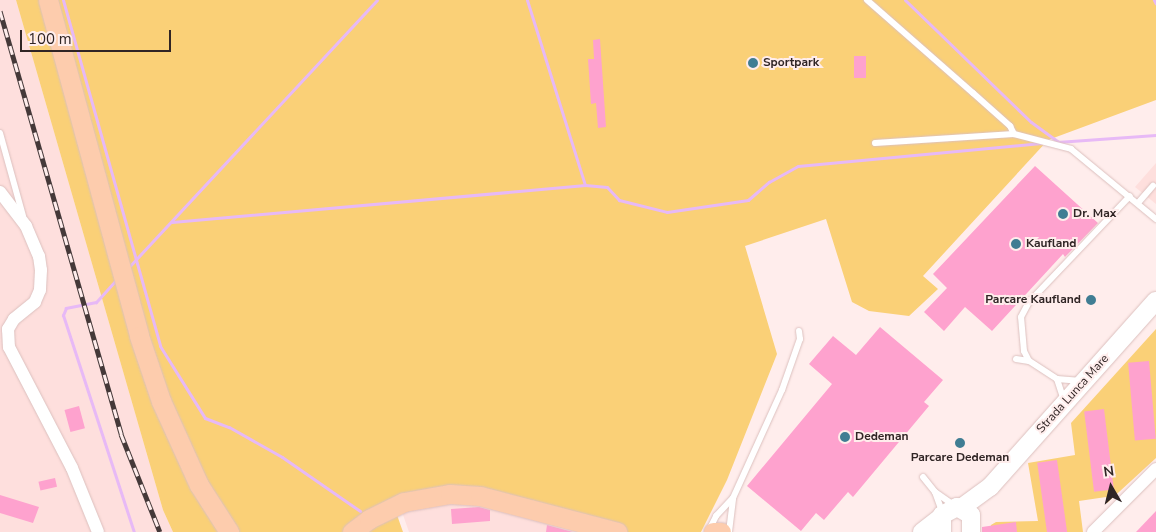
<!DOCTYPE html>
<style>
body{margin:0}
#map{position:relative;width:1156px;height:532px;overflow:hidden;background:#ffedec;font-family:"Nunito Sans",sans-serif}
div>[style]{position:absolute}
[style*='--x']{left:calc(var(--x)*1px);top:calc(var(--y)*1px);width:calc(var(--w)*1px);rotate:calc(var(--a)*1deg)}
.built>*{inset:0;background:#fedfdd}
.green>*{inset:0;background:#fad077}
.stream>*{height:3px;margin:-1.5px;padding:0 1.5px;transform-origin:1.5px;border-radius:1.5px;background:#e7b9f6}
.building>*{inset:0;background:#fea2ce;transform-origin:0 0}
.roads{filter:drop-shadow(0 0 1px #dcc0be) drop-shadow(0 0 1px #dcc0be)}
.service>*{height:6px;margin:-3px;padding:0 3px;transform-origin:3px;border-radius:3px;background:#fff}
.minor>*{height:12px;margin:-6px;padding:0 6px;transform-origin:6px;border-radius:6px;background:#fff}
.secondary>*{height:18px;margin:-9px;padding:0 9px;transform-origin:9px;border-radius:9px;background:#fff}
.primary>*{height:19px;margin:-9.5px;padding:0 9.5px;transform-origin:9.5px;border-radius:9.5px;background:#fdccad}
.rail>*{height:5px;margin-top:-2.5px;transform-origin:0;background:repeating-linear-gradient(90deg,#ffedec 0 9px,#453939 0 18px);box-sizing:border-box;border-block:1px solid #453939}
.dots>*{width:14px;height:14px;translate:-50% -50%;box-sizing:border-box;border:2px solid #ffedec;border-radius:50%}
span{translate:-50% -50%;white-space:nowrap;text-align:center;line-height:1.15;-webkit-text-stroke:4px #ffedec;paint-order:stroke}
.poi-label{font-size:12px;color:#302525;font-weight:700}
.left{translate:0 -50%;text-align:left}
.right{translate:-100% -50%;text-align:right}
.street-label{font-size:12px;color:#302525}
.north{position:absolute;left:1086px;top:462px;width:50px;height:50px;-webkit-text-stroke:4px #ffedec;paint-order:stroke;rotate:352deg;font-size:14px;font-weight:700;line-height:20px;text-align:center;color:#302525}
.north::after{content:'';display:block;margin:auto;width:18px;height:22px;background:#302525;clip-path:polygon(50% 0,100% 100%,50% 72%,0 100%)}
.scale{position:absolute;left:20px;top:30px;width:151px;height:22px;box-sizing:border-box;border:2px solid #302525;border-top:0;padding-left:6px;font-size:15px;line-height:18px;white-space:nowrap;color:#302525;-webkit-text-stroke:4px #ffedec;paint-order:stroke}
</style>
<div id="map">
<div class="built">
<i style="clip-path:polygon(0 0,16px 0,163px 510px,173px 532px,0 532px)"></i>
<i style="clip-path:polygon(1156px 163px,1156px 204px,1135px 187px)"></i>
<i style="clip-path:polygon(454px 502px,487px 505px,592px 532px,409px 532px,402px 512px)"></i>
</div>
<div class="green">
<i style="clip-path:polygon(16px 0,1156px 0,1156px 100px,1048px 140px,923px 276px,938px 289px,909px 316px,869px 311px,852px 302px,826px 219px,745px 246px,777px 354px,727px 480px,701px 532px,592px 532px,487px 505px,454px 502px,429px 505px,397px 515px,403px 532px,173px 532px,163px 510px)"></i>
<i style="clip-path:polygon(1156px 329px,1156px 458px,1107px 503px,1106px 497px,1079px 501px,1083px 532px,989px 532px,991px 525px,996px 522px,1038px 521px,1028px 463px,1075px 455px,1071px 423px)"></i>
</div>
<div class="stream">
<i style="--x:63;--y:0;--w:359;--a:74.3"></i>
<i style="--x:160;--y:346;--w:85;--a:58"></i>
<i style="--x:205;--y:418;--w:26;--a:21"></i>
<i style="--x:229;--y:427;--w:61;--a:29.5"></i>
<i style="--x:282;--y:457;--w:95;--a:34.7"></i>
<i style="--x:527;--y:0;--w:194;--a:72.6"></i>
<i style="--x:905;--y:0;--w:175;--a:44.1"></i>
<i style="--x:1031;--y:122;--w:34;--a:36"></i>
<i style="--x:1154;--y:0;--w:4;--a:63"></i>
<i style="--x:1057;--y:142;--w:99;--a:-4"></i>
<i style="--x:172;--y:222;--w:415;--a:-5.1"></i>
<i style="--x:585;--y:185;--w:22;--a:5"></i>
<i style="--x:607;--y:187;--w:18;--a:47"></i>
<i style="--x:619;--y:200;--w:49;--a:14"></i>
<i style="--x:667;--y:212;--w:82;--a:-8.4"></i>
<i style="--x:748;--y:200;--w:28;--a:-41"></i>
<i style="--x:769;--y:182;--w:33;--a:-29"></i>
<i style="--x:798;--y:166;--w:244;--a:-5.4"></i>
<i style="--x:127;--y:269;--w:367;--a:-47.1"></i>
<i style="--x:116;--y:280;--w:30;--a:132"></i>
<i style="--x:96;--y:302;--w:31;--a:169"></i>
<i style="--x:66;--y:308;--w:8;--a:113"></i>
<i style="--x:63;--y:315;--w:228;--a:71.9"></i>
</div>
<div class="building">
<i style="clip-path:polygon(600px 39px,606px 127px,598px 128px,596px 103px,591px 104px,588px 59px,594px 59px,593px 40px)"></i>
<i style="left:854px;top:56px;width:12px;height:22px"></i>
<i style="clip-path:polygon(1035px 166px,1098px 223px,1065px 257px,1063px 254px,992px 331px,965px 307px,944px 331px,924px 312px,947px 288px,933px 274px)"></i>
<i style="clip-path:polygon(880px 327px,943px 380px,924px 402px,929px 406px,853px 497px,848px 492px,824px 520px,816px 513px,801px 531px,747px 486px,832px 384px,809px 364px,833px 336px,856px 355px)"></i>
<i style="left:1149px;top:361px;width:78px;height:21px;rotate:85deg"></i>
<i style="left:79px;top:406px;width:23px;height:15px;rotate:75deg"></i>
<i style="left:1104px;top:409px;width:81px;height:20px;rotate:83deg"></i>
<i style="left:1057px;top:460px;width:73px;height:20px;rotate:82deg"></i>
<i style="left:55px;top:478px;width:9px;height:17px;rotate:77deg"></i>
<i style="clip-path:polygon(0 495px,39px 507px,33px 523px,0 513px)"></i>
<i style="clip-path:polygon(479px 507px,490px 510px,490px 521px,452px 524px,451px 509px)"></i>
<i style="clip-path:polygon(1156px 511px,1156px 532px,1136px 532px)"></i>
<i style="clip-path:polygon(1016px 522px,1017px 532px,982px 532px,982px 527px)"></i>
<i style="clip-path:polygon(547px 525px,573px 532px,546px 532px)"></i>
</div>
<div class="roads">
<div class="service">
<i style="--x:867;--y:0;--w:141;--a:41.3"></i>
<i style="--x:973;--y:93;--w:50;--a:41.7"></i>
<i style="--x:1010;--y:126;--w:9;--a:63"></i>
<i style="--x:0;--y:133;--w:86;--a:74.5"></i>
<i style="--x:875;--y:143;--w:139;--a:-3.7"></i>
<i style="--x:1014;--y:134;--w:59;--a:14.7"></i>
<i style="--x:1071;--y:149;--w:110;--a:39.5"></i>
<i style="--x:1138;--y:203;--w:23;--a:-49"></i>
<i style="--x:1016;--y:359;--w:13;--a:9"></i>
<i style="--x:1057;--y:379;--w:23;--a:72"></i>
<i style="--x:1081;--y:381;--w:24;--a:-175"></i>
<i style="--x:1057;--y:379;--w:33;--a:-147"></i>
<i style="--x:1029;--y:361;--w:11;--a:-117"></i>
<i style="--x:1024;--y:351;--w:34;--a:-95"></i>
<i style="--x:1021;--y:317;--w:17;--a:-62"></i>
<i style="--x:1029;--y:302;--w:146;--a:-46.4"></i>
<i style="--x:923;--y:477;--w:19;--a:51"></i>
<i style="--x:935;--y:492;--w:24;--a:35"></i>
<i style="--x:935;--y:492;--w:23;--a:70"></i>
<i style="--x:709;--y:530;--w:16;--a:-63"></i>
<i style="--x:716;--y:516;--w:25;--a:-47"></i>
<i style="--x:733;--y:498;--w:119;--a:-65.6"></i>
<i style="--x:782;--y:390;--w:54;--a:-70.6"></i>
<i style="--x:800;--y:339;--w:8;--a:-97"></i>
<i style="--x:729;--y:532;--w:33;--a:-83"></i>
</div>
<div class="minor">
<i style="--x:0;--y:192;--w:43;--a:52.6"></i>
<i style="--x:26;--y:226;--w:33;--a:67"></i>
<i style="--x:39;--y:256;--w:14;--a:82"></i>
<i style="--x:41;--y:270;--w:20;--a:93"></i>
<i style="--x:40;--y:290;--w:13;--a:113"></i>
<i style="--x:35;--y:302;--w:27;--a:141"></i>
<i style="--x:14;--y:319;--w:12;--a:121"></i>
<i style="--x:8;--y:329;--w:18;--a:87"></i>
<i style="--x:9;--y:347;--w:136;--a:62.5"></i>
<i style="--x:72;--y:468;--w:69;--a:67.9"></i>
<i style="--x:1093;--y:532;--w:89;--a:-45"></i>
</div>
<div class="secondary">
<i style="--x:961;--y:508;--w:36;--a:-36"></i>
<i style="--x:990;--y:487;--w:249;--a:-48.3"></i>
<i style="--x:922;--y:532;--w:24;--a:-38"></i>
<i style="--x:942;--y:532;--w:17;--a:-90"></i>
<i style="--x:942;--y:515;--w:17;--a:-28"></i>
<i style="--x:957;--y:507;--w:16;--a:30"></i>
<i style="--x:971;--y:515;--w:17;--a:90"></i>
</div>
<div class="primary">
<i style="--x:48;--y:0;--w:348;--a:74.8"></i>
<i style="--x:139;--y:336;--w:69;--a:71.3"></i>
<i style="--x:161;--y:401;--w:92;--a:65.7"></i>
<i style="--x:199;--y:485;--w:56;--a:57.4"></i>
<i style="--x:352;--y:532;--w:21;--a:-37"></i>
<i style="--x:369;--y:519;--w:39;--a:-26"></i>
<i style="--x:404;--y:502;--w:47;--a:-9.9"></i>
<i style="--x:450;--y:494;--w:30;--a:4"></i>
<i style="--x:480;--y:496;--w:142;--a:14.7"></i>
<i style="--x:713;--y:532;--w:8;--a:0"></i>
</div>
</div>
<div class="rail">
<i style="--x:0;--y:11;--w:440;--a:74"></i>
<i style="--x:121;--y:434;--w:105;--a:68.3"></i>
</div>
<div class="dots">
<i style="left:753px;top:63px;background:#407d93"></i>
<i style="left:1063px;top:214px;background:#407d93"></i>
<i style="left:1016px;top:244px;background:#407d93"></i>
<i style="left:1091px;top:300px;background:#407d93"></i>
<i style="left:845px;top:437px;background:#407d93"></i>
<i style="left:960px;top:443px;background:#407d93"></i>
</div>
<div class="poi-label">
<span class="left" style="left:763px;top:63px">Sportpark</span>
<span class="left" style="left:1073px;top:214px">Dr. Max</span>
<span class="left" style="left:1026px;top:244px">Kaufland</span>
<span class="right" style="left:1081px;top:300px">Parcare Kaufland</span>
<span class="left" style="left:855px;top:437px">Dedeman</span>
<span style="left:960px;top:458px">Parcare Dedeman</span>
</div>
<div class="street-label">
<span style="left:1073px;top:394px;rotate:-48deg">Strada Lunca Mare</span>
</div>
<div class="north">N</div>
<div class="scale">100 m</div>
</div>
